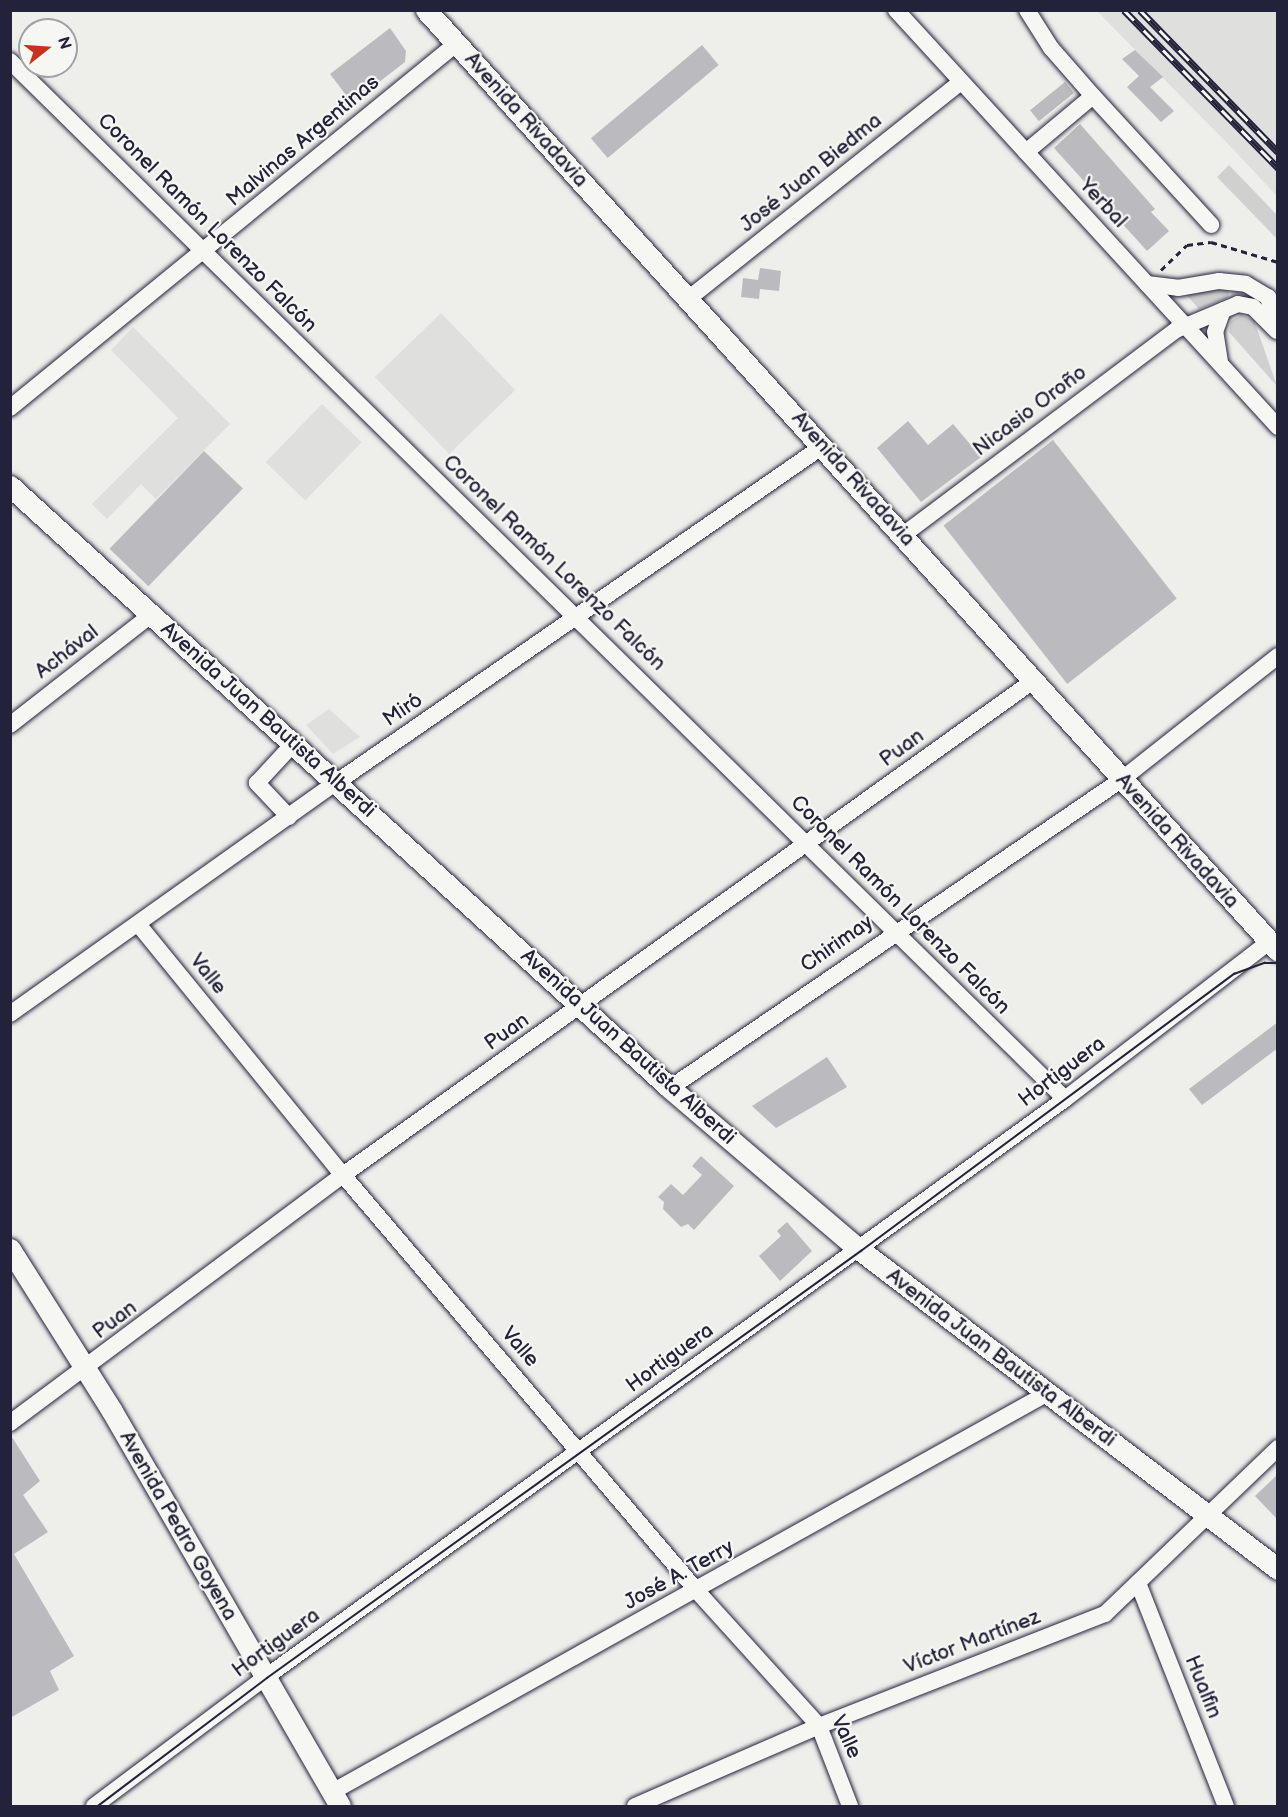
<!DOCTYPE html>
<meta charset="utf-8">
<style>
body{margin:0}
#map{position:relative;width:1288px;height:1817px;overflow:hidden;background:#eeeeeb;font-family:"Balsamiq Sans",sans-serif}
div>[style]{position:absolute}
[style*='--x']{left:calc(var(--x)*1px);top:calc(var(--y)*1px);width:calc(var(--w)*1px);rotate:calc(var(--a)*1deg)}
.built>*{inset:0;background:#dfdfde;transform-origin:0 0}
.green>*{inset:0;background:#d0d0d1}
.building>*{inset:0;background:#bbbbbf;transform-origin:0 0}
.path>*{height:3px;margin-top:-1.5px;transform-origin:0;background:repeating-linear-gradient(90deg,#22223b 0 6px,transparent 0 10.5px)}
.roads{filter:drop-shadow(0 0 2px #22223b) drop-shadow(0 0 2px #22223b)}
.minor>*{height:16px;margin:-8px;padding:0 8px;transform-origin:8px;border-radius:8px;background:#f6f6f2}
.major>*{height:21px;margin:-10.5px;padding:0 10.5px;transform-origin:10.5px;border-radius:10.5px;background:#f6f6f2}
.tram>*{height:1.5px;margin:-0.75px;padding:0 0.75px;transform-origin:0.75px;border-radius:0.75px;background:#22223b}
.rail>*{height:7px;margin-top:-3.5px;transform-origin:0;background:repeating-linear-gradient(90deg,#f6f6f2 0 14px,#22223b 0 28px);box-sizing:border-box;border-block:2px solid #22223b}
span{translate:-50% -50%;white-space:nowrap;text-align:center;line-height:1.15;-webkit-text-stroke:4.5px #f6f6f2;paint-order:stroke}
.street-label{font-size:21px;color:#22223b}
.frame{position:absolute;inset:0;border:12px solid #22223b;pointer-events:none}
.north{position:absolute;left:18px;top:18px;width:60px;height:60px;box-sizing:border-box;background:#f6f6f2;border:2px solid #a1a1a9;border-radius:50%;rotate:73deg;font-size:16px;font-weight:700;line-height:24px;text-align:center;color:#22223b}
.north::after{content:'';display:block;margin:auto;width:21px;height:27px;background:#c8321e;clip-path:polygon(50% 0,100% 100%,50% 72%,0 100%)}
</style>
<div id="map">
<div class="built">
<i style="clip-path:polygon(1097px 11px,1277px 11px,1277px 196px,1229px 145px)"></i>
<i style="left:441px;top:313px;width:107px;height:92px;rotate:46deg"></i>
<i style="clip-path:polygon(133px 327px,230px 424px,156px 499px,141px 484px,107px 519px,92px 504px,178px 418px,111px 350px)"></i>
<i style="left:322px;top:404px;width:55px;height:81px;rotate:44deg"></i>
<i style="clip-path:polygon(329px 709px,360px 737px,333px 754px,306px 725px)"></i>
</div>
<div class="green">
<i style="clip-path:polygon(1229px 165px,1277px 215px,1277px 239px,1217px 177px)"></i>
<i style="clip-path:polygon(1222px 289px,1229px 292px,1228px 298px,1199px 309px,1182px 290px)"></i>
<i style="clip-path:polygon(1241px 315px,1254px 320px,1277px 386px,1229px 332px,1231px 321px)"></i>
</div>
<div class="building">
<i style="clip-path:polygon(390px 28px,406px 51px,405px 62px,352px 103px,330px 74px)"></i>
<i style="left:702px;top:45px;width:26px;height:145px;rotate:50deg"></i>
<i style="clip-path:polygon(1135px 50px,1163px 77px,1150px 87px,1174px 111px,1161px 122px,1127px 87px,1139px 76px,1122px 59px)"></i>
<i style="left:1065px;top:82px;width:14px;height:45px;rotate:51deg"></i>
<i style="clip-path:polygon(1080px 124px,1155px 209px,1151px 212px,1169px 231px,1147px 251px,1054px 148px)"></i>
<i style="clip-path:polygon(760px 268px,781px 271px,779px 291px,760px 289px,759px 299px,741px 297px,743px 278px,758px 280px)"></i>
<i style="clip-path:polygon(908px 421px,928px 445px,953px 424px,981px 457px,921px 502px,877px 448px)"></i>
<i style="left:1053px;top:440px;width:201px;height:139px;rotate:52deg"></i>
<i style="left:204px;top:451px;width:54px;height:136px;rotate:44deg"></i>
<i style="clip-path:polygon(1278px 1022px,1278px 1048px,1202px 1105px,1189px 1089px)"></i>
<i style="clip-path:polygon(827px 1057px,847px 1087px,776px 1128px,752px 1106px)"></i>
<i style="clip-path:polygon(701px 1156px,734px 1186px,694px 1230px,688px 1224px,681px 1227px,663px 1209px,664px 1202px,658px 1197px,671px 1184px,683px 1195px,702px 1175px,692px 1166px)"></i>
<i style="clip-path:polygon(787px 1222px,812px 1251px,780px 1281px,759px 1256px,781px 1236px,777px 1231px)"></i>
<i style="clip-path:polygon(10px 1434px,40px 1481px,23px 1495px,48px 1532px,14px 1554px,74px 1656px,50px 1671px,59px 1690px,10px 1718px)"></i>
<i style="clip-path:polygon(1278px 1474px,1278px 1520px,1255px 1496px)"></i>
</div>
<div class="path">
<i style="--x:1161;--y:270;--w:36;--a:-44"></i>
<i style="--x:1187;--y:245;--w:24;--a:-7"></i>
<i style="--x:1211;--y:242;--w:70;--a:16.6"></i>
</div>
<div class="roads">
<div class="minor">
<i style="--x:896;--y:10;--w:566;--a:47.51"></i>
<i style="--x:10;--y:61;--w:1480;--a:44.53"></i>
<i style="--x:1093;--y:96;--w:175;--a:47.5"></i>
<i style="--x:1026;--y:152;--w:87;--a:-39.9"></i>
<i style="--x:1093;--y:96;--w:64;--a:-131.2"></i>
<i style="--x:1051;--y:48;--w:45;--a:-122.3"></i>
<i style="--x:1147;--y:284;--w:31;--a:7"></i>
<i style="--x:1178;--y:288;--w:42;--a:-9.7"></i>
<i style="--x:1219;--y:281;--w:27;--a:6"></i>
<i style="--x:1246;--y:284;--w:26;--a:31"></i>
<i style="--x:1268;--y:297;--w:34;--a:75"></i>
<i style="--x:688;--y:299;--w:349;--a:-38.5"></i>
<i style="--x:1220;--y:362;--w:30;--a:-99"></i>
<i style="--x:1215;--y:332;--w:23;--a:-70"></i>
<i style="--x:10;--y:408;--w:576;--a:-39.22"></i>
<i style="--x:903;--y:535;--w:341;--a:-36.9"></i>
<i style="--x:1176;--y:330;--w:67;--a:-22.8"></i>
<i style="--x:1238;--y:304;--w:15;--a:11"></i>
<i style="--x:1253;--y:307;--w:34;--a:45"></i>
<i style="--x:10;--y:725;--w:180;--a:-38"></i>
<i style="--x:289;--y:817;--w:47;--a:-133.3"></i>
<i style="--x:257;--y:783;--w:54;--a:-47.2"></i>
<i style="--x:138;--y:924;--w:324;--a:50.8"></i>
<i style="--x:343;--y:1175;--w:546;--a:49.6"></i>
<i style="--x:697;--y:1591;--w:182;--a:47.9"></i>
<i style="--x:819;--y:1726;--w:86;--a:68.8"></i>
<i style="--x:10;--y:1014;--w:401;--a:-35.4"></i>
<i style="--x:337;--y:782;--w:591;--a:-34.66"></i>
<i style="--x:670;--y:1088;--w:546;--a:-34.33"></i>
<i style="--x:1121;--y:780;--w:200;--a:-38.3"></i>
<i style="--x:10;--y:1423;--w:415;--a:-36.7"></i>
<i style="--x:343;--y:1175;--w:849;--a:-35.6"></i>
<i style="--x:1138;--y:1583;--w:240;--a:68.5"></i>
<i style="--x:332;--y:1792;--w:817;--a:-29.14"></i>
<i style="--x:94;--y:1806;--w:215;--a:-36.9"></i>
<i style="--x:266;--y:1677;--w:986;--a:-35.88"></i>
<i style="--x:1065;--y:1099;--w:257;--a:-37.6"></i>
<i style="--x:635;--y:1806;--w:201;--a:-23.5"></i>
<i style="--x:819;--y:1726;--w:307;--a:-21.4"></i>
<i style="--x:1105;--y:1614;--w:240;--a:-43.8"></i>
</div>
<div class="major">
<i style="--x:426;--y:10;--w:1269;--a:47.84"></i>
<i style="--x:10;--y:486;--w:893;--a:42.37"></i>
<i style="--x:670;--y:1088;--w:250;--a:40.5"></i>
<i style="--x:860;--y:1250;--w:526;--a:37.35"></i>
<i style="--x:10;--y:1249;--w:191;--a:57.8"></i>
<i style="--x:112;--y:1411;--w:456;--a:60"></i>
</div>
</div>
<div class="tram">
<i style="--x:98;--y:1806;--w:212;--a:-37.1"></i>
<i style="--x:267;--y:1678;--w:732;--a:-35.71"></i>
<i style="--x:861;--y:1251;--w:465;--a:-36.6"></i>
<i style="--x:1234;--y:974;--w:33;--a:-20"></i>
<i style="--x:1265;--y:963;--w:13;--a:0"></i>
</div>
<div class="rail">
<i style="--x:1124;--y:10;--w:221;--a:45.7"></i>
<i style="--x:1140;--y:10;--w:198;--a:45.8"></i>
</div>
<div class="street-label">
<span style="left:526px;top:120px;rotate:48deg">Avenida Rivadavia</span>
<span style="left:303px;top:141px;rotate:-40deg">Malvinas Argentinas</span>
<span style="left:811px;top:173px;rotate:-39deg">José Juan Biedma</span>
<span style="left:1103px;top:203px;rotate:47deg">Yerbal</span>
<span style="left:207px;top:223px;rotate:45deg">Coronel Ramón Lorenzo Falcón</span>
<span style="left:1030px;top:411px;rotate:-37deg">Nicasio Oroño</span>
<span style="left:853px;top:479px;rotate:48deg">Avenida Rivadavia</span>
<span style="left:554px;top:563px;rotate:44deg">Coronel Ramón Lorenzo Falcón</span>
<span style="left:67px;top:652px;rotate:-38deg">Achával</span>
<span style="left:403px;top:710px;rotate:-34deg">Miró</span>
<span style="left:268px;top:720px;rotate:42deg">Avenida Juan Bautista Alberdi</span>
<span style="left:902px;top:748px;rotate:-36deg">Puan</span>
<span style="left:1177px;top:841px;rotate:48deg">Avenida Rivadavia</span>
<span style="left:900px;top:905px;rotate:45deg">Coronel Ramón Lorenzo Falcón</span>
<span style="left:837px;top:944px;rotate:-35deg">Chirimay</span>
<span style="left:208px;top:974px;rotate:51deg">Valle</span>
<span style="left:507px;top:1032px;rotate:-35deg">Puan</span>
<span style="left:628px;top:1047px;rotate:42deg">Avenida Juan Bautista Alberdi</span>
<span style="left:1062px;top:1072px;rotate:-37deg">Hortiguera</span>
<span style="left:115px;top:1320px;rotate:-37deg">Puan</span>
<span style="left:520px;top:1347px;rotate:49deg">Valle</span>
<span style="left:670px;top:1358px;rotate:-36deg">Hortiguera</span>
<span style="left:1001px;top:1358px;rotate:37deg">Avenida Juan Bautista Alberdi</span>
<span style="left:178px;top:1526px;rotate:60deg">Avenida Pedro Goyena</span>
<span style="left:679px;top:1575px;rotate:-29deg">José A. Terry</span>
<span style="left:972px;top:1642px;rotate:-21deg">Víctor Martínez</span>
<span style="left:276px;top:1643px;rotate:-36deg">Hortiguera</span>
<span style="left:1203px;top:1687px;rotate:68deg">Hualfin</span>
<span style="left:846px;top:1737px;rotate:65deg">Valle</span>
</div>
<div class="frame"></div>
<div class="north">N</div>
</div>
